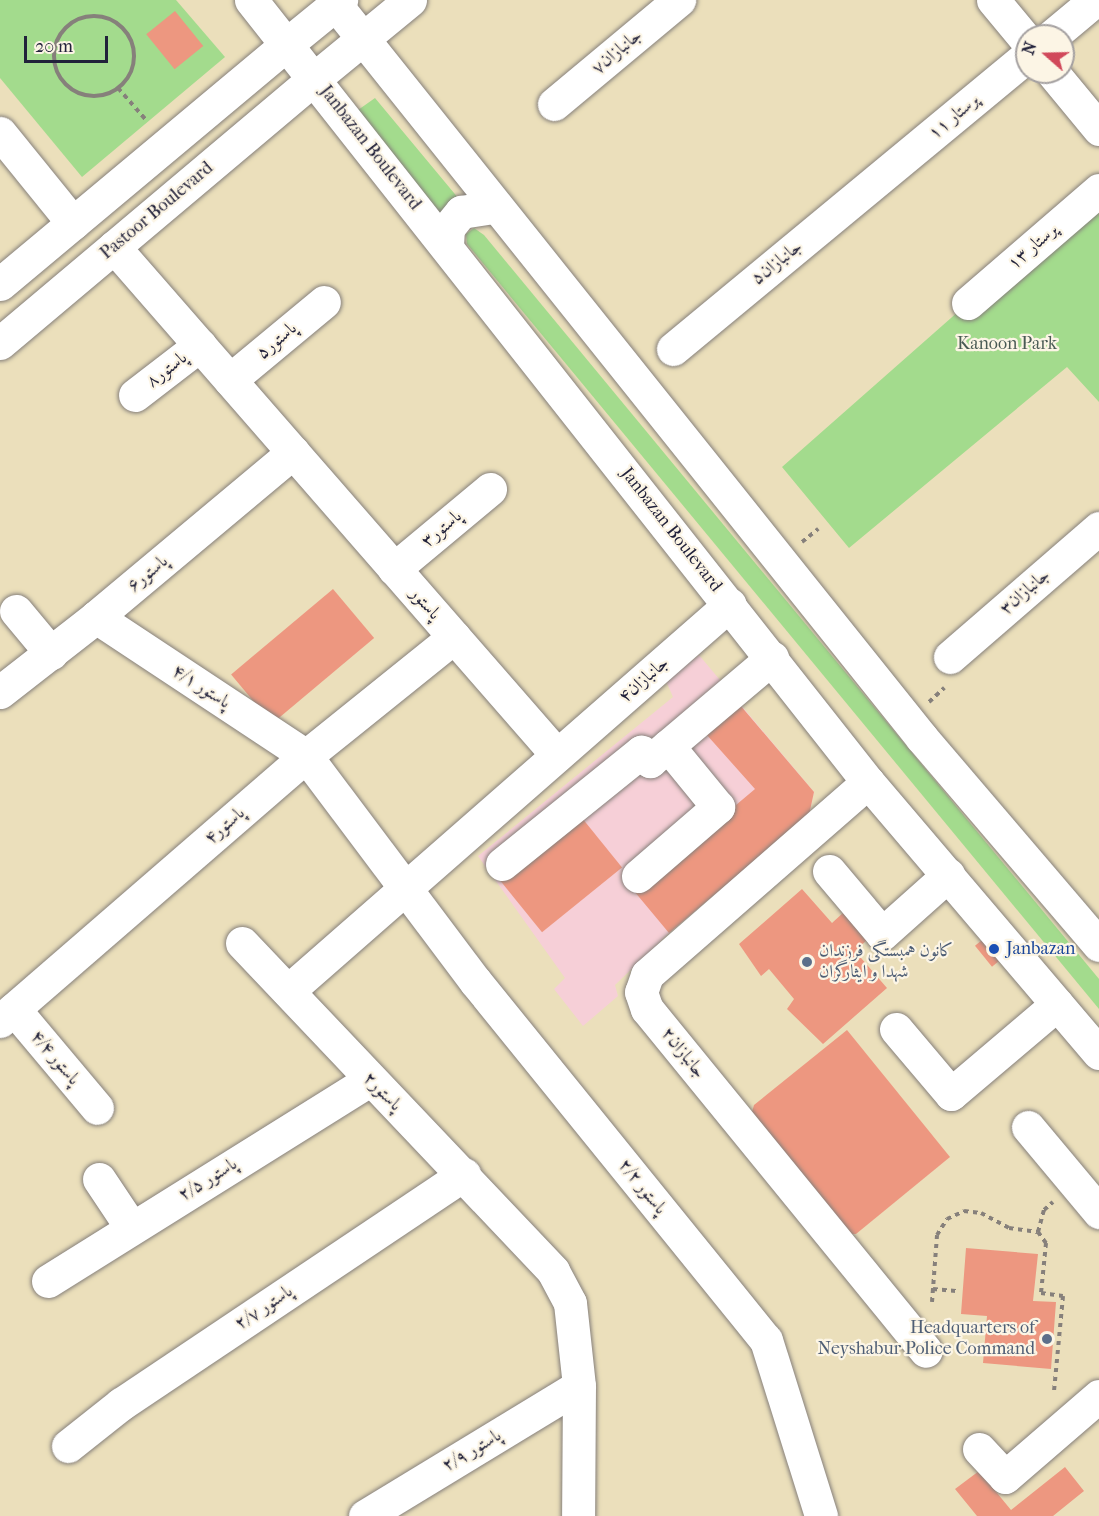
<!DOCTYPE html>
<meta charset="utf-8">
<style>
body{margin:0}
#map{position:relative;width:1099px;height:1516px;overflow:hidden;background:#ebdfbb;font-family:"IM FELL French Canon",Amiri,serif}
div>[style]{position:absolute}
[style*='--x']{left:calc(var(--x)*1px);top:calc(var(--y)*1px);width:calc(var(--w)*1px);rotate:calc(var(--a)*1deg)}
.built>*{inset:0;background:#f6cfd7}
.green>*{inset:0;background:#a3db8d}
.building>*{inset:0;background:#ed9780;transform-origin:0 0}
.path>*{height:4px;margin-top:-2px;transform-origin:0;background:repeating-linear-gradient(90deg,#86807b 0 4.5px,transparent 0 9px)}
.path>.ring{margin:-2px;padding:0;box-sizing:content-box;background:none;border:4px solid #86807b;border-radius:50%}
.roads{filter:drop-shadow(0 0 2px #86807b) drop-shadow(0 0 2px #86807b)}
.minor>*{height:33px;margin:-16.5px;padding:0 16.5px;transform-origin:16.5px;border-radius:16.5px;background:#fff}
.major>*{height:33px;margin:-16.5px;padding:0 16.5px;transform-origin:16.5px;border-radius:16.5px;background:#fff}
.dots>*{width:16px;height:16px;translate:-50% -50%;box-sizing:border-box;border:3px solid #fcf5e5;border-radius:50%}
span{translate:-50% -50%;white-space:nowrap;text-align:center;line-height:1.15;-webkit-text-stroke:4.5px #fcf5e5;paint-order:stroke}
.street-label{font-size:18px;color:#22223b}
.park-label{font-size:18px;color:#495a54}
.transit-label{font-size:18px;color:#164399}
.left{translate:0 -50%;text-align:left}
.service-label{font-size:18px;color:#4e5e75}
.right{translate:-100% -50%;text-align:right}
.north{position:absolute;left:1015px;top:24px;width:60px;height:60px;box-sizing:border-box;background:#fcf5e5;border:2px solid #a5a1a1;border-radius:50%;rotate:290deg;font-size:16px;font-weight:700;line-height:24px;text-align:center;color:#22223b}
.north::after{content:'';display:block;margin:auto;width:21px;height:27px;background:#d1495b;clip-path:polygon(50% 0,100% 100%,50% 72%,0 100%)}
.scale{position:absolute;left:24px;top:36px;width:84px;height:27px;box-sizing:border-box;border:3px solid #22223b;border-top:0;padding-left:8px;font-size:18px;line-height:21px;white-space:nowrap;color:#22223b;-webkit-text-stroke:4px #fcf5e5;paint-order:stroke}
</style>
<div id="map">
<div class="built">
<i style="clip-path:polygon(699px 655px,814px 792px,809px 815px,669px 933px,615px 985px,618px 996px,583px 1026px,554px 989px,565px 978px,478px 856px,673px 697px,666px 681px)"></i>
</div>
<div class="green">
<i style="clip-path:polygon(0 0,176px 0,225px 57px,82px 177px,0 78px)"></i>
<i style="clip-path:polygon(375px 98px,459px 199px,450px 202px,441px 214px,358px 110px)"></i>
<i style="clip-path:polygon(1099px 202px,1099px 402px,1067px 367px,849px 548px,782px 467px,968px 303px)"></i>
<i style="clip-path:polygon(474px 228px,484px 235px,1099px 979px,1099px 1009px,467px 244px,466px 234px)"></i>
</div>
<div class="building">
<i style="left:175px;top:11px;width:45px;height:37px;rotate:51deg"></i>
<i style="left:333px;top:589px;width:64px;height:133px;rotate:50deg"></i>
<i style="clip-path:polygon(740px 705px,814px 792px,809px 815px,669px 933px,634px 891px,755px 789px,706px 734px)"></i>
<i style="left:578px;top:813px;width:70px;height:103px;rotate:51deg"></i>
<i style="clip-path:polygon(802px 889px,832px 923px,844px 912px,868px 939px,855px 951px,887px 988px,823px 1044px,787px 1009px,794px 999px,769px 969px,761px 976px,739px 944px)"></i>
<i style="left:982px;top:940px;width:27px;height:9px;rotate:51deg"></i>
<i style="clip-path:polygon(847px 1030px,950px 1157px,856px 1234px,849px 1234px,752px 1112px,754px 1105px)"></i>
<i style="clip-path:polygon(966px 1248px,1038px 1254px,1033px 1301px,1056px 1302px,1051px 1369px,983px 1363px,987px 1316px,961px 1314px)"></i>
<i style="clip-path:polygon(1065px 1467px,1084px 1491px,1053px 1516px,977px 1516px,955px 1489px,979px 1471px,1011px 1510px)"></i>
</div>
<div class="path">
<i class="ring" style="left:54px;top:16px;width:76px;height:76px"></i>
<i style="--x:118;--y:88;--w:44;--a:48.7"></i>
<i style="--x:802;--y:542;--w:21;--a:-39"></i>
<i style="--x:929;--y:702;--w:21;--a:-43"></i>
<i style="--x:1038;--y:1232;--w:23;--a:-75"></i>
<i style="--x:1044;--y:1210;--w:12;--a:-42"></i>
<i style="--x:933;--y:1289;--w:23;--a:5"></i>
<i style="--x:932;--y:1302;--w:67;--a:-85.7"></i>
<i style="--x:937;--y:1235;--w:19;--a:-58"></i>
<i style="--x:947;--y:1219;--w:19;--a:-25"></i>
<i style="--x:964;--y:1211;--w:17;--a:7"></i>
<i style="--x:981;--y:1213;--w:32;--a:28"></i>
<i style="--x:1009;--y:1228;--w:29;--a:8"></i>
<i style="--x:1038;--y:1232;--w:14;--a:54"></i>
<i style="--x:1046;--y:1243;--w:50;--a:95.7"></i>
<i style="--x:1041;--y:1293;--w:22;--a:8"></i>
<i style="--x:1063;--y:1296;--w:95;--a:95.4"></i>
</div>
<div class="roads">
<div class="minor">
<i style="--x:993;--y:0;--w:53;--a:50.3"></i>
<i style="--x:1052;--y:36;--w:56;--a:-39.9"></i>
<i style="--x:1052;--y:72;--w:74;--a:50.5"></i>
<i style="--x:554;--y:104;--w:163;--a:-39.8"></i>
<i style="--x:0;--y:133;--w:116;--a:51"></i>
<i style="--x:114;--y:247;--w:674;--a:48.91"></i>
<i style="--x:0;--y:284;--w:374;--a:-39.9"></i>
<i style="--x:968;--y:303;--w:173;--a:-40.8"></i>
<i style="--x:0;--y:343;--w:412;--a:-40.1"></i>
<i style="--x:673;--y:349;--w:460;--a:-39.6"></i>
<i style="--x:230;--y:380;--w:122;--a:-39.7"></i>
<i style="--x:135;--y:395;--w:82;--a:-37.6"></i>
<i style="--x:394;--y:569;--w:125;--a:-39.8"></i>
<i style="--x:16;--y:611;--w:55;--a:50.2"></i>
<i style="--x:96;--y:617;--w:252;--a:33.5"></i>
<i style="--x:306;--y:756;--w:281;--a:53.1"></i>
<i style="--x:475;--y:981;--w:462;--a:51"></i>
<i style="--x:766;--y:1340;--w:184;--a:72.6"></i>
<i style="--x:950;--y:657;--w:197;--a:-40.9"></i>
<i style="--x:0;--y:692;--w:122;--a:-38"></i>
<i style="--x:96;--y:617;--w:257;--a:-39.9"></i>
<i style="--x:868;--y:782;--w:293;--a:138.9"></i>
<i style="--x:647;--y:975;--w:18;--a:109"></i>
<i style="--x:641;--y:992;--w:18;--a:71"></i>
<i style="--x:647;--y:1009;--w:441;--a:50.8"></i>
<i style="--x:502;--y:864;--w:179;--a:-38.9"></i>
<i style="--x:641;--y:752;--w:13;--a:45"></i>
<i style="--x:650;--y:761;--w:160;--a:-40.2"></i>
<i style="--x:829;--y:871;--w:82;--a:49.9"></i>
<i style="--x:882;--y:934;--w:89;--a:-41.8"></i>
<i style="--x:638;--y:876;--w:106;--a:-40.8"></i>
<i style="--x:718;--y:807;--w:79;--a:-129.3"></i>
<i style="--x:242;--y:943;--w:452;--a:46.5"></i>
<i style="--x:553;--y:1271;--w:36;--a:62"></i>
<i style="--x:570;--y:1303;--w:83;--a:83.8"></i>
<i style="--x:579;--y:1386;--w:130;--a:90.4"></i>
<i style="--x:288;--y:991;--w:587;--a:-41.2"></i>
<i style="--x:14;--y:1009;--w:129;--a:50"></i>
<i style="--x:0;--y:1021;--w:405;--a:-40.9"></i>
<i style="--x:306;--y:756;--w:190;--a:-38.8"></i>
<i style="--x:896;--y:1029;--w:85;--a:49.8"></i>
<i style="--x:951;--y:1094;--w:139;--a:-40.3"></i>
<i style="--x:1028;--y:1127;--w:111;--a:50.1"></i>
<i style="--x:99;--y:1179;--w:58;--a:56.3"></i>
<i style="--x:48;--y:1281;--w:380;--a:-32"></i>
<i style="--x:68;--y:1446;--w:68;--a:-38.4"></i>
<i style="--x:121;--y:1404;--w:413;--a:-33.8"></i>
<i style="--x:979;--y:1449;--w:38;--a:47"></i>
<i style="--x:1005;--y:1477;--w:124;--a:-40.8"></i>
<i style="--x:365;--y:1516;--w:250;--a:-31.3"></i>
</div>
<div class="major">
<i style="--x:251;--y:0;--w:996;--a:51.73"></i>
<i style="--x:868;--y:782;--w:356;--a:49.6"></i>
<i style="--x:332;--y:0;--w:945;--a:51.36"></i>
<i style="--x:922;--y:738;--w:272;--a:49.5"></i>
<i style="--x:287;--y:44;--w:70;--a:-39.2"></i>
<i style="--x:315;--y:78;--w:123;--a:-39.4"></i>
<i style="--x:447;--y:246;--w:18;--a:-87"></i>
<i style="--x:448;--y:228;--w:21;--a:-51"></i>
<i style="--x:461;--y:212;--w:36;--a:-9"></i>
</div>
</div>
<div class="dots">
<i style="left:994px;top:949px;background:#1a4fb4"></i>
<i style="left:807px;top:962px;background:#5c6f8a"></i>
<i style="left:1047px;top:1339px;background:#5c6f8a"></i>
</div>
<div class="street-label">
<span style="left:617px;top:52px;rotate:-40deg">جانبازان۷</span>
<span style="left:954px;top:117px;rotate:-40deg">پرستار ۱۱</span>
<span style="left:370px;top:148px;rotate:52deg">Janbazan Boulevard</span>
<span style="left:157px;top:211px;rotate:-40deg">Pastoor Boulevard</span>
<span style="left:1033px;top:247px;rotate:-41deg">پرستار ۱۳</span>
<span style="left:777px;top:263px;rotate:-39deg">جانبازان۵</span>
<span style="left:277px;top:341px;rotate:-40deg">پاستور۵</span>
<span style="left:167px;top:370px;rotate:-38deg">پاستور۸</span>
<span style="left:442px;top:529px;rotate:-40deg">پاستور۳</span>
<span style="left:671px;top:530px;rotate:52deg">Janbazan Boulevard</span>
<span style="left:148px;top:574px;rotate:-40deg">پاستور۶</span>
<span style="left:1025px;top:592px;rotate:-41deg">جانبازان۳</span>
<span style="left:425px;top:604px;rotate:49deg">پاستور</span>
<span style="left:644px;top:680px;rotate:-41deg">جانبازان۴</span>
<span style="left:201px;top:687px;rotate:33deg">پاستور ۴/۱</span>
<span style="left:225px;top:826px;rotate:-41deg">پاستور۴</span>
<span style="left:683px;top:1053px;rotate:51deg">جانبازان۲</span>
<span style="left:55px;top:1058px;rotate:50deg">پاستور ۴/۴</span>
<span style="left:382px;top:1092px;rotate:45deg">پاستور۲</span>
<span style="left:208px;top:1180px;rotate:-32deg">پاستور ۲/۵</span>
<span style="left:642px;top:1187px;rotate:51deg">پاستور ۲/۲</span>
<span style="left:264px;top:1308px;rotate:-34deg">پاستور ۲/۷</span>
<span style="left:472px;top:1451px;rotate:-31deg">پاستور ۲/۹</span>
</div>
<div class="park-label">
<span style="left:1007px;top:344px">Kanoon Park</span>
</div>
<div class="transit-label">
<span class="left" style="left:1006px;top:949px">Janbazan</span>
</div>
<div class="service-label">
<span class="left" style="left:819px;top:962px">کانون همبستگی فرزندان<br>شهدا و ایثارگران</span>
<span class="right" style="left:1035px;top:1339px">Headquarters of<br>Neyshabur Police Command</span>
</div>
<div class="north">N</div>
<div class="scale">20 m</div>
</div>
